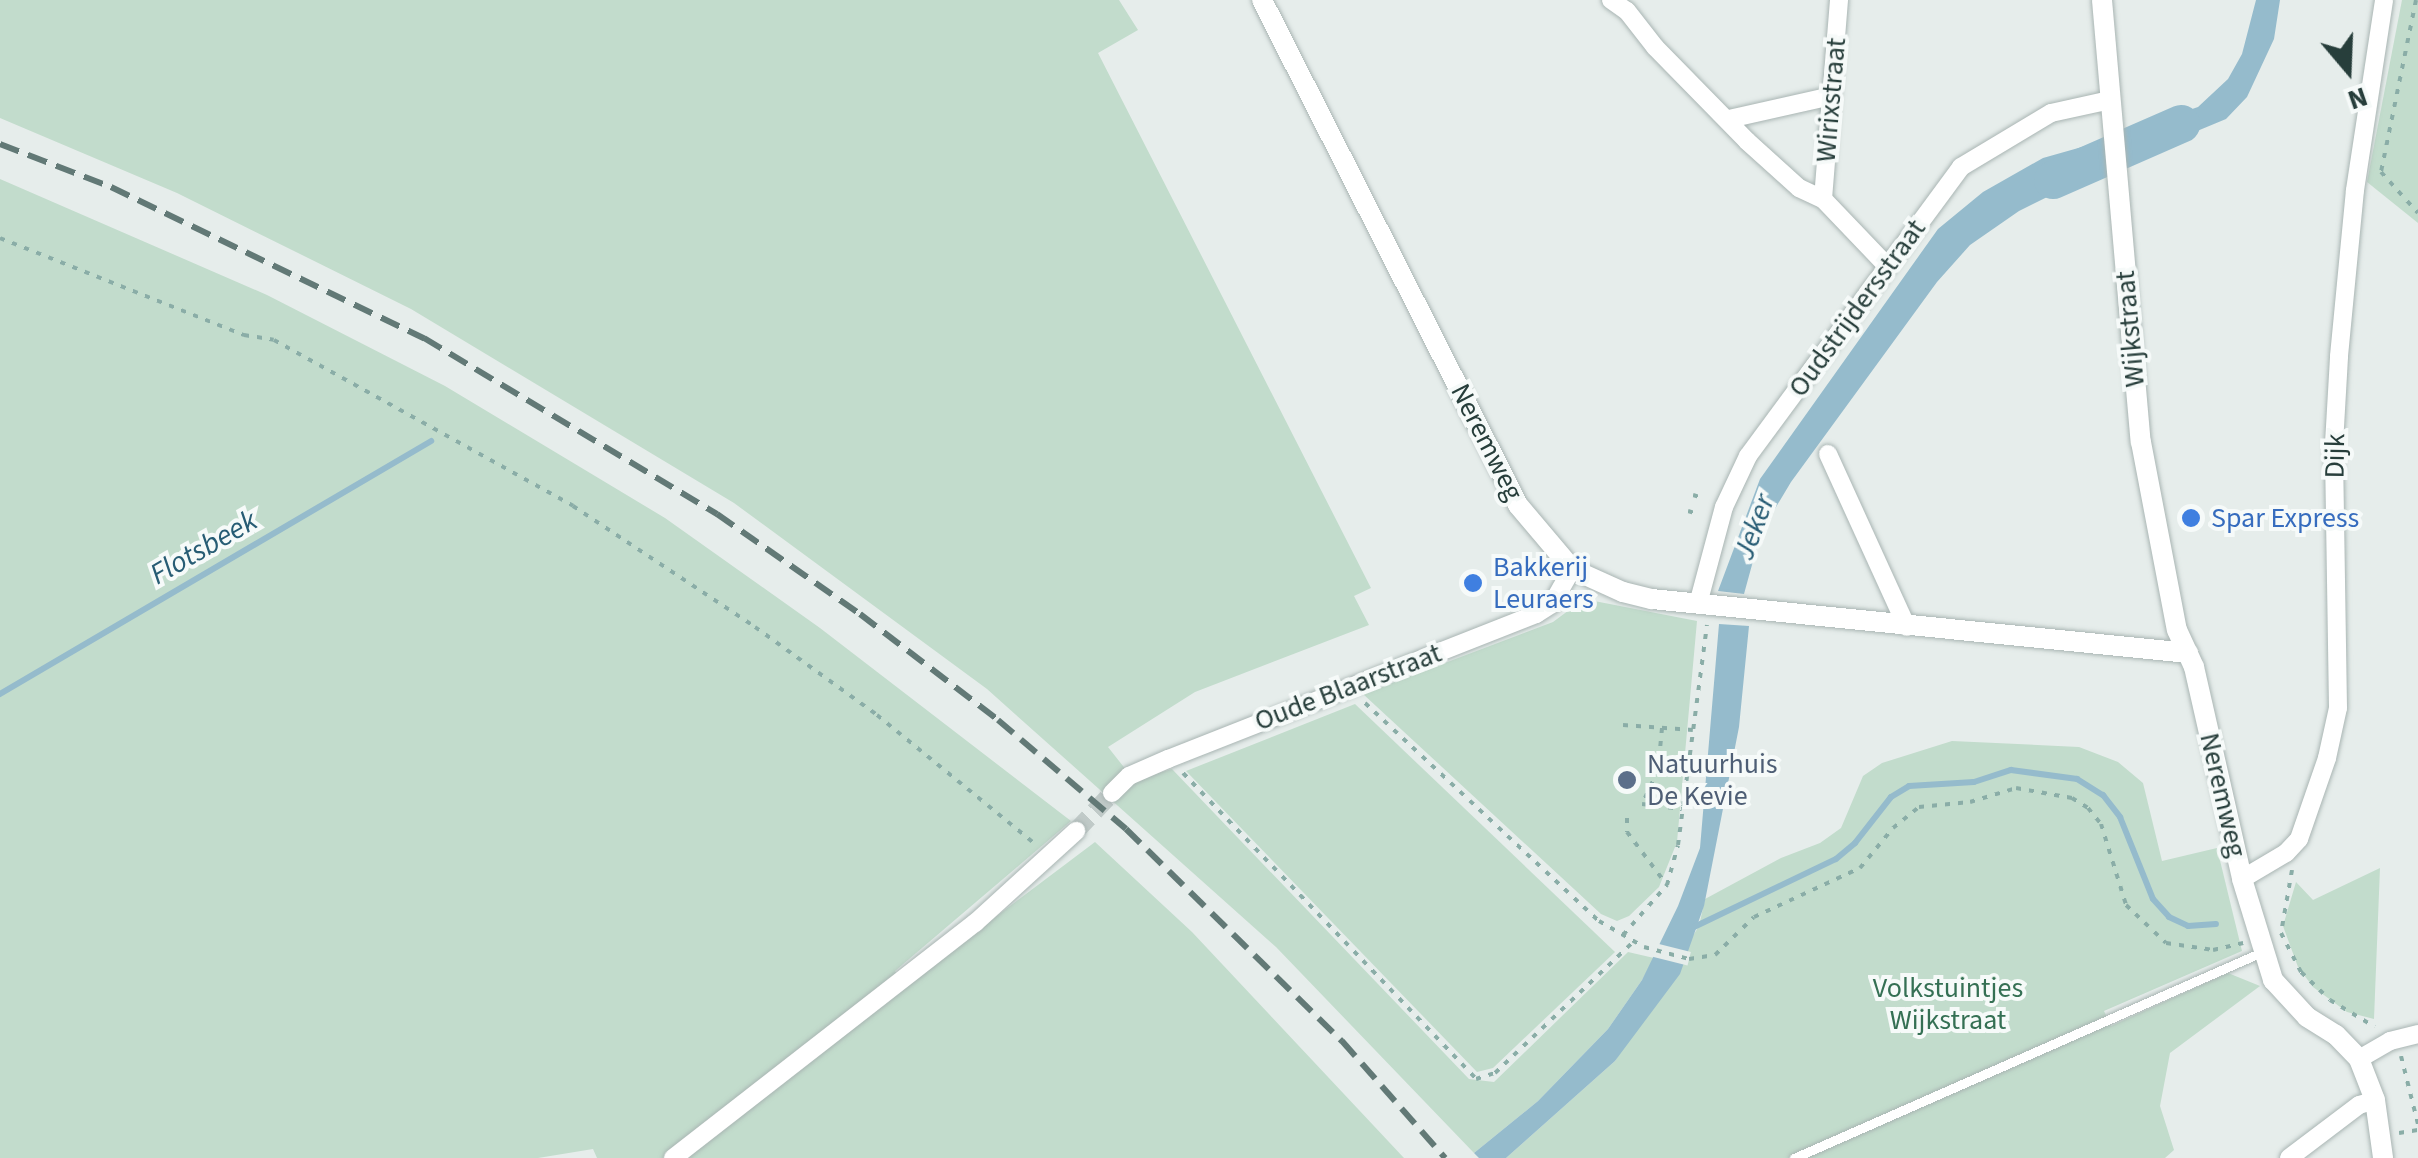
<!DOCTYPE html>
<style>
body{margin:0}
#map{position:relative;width:2418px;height:1158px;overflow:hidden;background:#e6edeb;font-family:"Source Sans 3",sans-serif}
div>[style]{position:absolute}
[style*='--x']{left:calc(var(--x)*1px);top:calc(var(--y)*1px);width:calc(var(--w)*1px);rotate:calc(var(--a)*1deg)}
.green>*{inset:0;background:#c2dccc}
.water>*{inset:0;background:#95bbcc}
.pier>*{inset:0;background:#e6edeb;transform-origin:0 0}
.stream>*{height:6px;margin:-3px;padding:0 3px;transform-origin:3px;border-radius:3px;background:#95bbcc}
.river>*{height:38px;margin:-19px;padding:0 19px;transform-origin:19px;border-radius:19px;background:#95bbcc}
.minor-tunnel>*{height:18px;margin-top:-9px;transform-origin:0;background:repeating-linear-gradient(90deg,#c0cac8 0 18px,transparent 0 27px)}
.path>*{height:4px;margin-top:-2px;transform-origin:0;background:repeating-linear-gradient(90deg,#8aada7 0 5px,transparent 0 13px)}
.roads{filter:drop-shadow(0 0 2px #a9b5b3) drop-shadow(0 0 2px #a9b5b3)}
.service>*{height:9px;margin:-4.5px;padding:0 4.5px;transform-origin:4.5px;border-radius:4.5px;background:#fff}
.minor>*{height:18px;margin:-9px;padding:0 9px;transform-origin:9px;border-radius:9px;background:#fff}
.tertiary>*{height:20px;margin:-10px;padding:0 10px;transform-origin:10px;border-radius:10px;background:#fff}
.rail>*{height:6px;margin-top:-3px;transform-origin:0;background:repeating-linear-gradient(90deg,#627976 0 20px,transparent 0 30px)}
.dots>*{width:28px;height:28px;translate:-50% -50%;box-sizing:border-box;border:5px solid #f6faf9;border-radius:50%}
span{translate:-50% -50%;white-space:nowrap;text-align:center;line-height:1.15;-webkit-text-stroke:8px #f6faf9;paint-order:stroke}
.street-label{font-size:28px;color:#273e3b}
.shop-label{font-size:28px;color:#366cbe}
.left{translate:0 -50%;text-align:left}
.service-label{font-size:28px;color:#4e5e75}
.park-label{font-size:28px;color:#357054}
.water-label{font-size:30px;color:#275c74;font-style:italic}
.north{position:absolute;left:2298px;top:20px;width:100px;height:100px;-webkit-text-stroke:8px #f6faf9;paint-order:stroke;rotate:161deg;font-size:28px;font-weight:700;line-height:40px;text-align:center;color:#273e3b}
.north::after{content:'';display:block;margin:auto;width:35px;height:45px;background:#273e3b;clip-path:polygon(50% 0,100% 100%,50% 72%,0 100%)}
</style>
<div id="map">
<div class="green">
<i style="clip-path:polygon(0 0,1119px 0,1138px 30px,1098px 53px,1371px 588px,1354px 596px,1369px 625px,1195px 692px,1108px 747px,1134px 780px,1172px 769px,1469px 1079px,1494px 1082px,1628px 952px,1654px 958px,1642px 980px,1608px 1029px,1538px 1101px,1474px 1153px,1276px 947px,987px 689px,734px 503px,411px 309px,177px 193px,0 118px)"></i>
<i style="clip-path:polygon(2402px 0,2418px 0,2418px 223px,2367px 182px)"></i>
<i style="clip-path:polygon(0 179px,267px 295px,445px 386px,665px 518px,820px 628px,1071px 821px,895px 971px,904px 986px,1095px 842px,1192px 932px,1404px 1158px,597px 1158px,593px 1149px,538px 1158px,0 1158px)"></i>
<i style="clip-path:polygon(1584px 599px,1697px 621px,1677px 842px,1659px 887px,1629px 916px,1617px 921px,1601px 914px,1363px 694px,1553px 622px)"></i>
<i style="clip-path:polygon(1355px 704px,1615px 952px,1493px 1068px,1477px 1072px,1186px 771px)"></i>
<i style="clip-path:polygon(1952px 741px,2079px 747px,2118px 762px,2143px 783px,2162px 861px,2217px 848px,2242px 951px,2104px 1011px,2111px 1026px,2228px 973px,2260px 986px,2170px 1053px,2160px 1106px,2174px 1150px,2165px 1158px,1506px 1158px,1615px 1061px,1699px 926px,1705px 899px,1781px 858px,1820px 843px,1841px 828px,1863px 776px,1882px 763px)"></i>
<i style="clip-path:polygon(2380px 868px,2374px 1019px,2347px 1012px,2313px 987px,2298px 967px,2283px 926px,2296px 882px,2313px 900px)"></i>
</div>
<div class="water">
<i style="clip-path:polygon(2256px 0,2280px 0,2274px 39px,2247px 97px,2226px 119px,2137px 156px,2134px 129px,2198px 107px,2228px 79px,2242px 54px)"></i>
<i style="clip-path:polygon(2096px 143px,2102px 170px,2019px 211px,1970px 245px,1937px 282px,1791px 482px,1761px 532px,1744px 594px,1718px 591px,1760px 479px,1938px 229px,1983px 192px,2043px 158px)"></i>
<i style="clip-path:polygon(1719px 624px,1749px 626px,1739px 727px,1704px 906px,1680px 974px,1615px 1061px,1506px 1158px,1479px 1158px,1474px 1153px,1538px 1101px,1608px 1029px,1642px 980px,1678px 906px,1700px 848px)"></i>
</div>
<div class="pier">
<i style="left:1655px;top:943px;width:37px;height:14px;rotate:14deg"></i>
</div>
<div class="stream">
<i style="--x:0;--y:694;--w:500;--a:-30.4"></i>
<i style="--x:1694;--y:927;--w:157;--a:-25.6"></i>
<i style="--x:1836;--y:859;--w:25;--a:-40"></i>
<i style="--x:1855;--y:843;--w:58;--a:-52"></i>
<i style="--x:1891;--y:797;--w:21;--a:-31"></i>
<i style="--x:1909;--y:786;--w:65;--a:-3.5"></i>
<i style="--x:1974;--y:782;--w:39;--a:-18"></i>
<i style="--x:2011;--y:770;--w:67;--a:7.8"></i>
<i style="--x:2077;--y:779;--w:31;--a:32"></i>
<i style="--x:2103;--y:795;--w:28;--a:52"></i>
<i style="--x:2120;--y:817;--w:88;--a:68.1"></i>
<i style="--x:2153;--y:899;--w:24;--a:48"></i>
<i style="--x:2169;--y:917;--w:21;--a:25"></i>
<i style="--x:2188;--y:926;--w:28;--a:-4"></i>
</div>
<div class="river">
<i style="--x:2053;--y:180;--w:140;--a:-23.6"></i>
</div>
<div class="minor-tunnel">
<i style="--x:1076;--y:831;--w:52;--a:-46.5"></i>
</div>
<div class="path">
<i style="--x:2416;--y:0;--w:176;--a:101.5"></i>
<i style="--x:2381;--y:172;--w:55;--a:47.9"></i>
<i style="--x:0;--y:238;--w:263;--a:21.7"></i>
<i style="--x:244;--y:335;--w:30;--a:9"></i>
<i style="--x:274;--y:340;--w:342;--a:29"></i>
<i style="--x:573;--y:506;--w:219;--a:33.6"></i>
<i style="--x:755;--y:627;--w:150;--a:35.8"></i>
<i style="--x:877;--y:715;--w:204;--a:39.2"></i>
<i style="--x:1693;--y:495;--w:10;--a:17"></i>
<i style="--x:1688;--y:511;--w:10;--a:17"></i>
<i style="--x:1365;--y:703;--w:320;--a:43"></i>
<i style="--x:1599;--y:921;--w:52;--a:30"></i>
<i style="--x:1644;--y:947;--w:47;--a:14.9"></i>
<i style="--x:1689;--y:959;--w:26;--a:-9"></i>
<i style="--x:1715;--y:955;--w:54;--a:-44.3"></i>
<i style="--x:1754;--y:917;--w:117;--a:-24.8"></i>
<i style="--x:1860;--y:868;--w:52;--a:-50.5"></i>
<i style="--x:1893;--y:828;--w:33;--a:-39"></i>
<i style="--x:1919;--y:807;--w:51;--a:-5.6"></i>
<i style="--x:1970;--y:802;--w:48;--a:-16.9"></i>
<i style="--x:2016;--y:788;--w:57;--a:10.1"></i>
<i style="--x:2072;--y:798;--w:19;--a:32"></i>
<i style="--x:2088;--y:808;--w:21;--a:51"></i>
<i style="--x:2101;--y:824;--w:85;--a:72.8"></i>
<i style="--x:2126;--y:905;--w:55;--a:43.5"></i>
<i style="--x:2166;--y:943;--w:48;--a:8.5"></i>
<i style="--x:2213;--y:950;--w:31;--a:-13"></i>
<i style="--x:1623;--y:725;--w:70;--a:4.1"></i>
<i style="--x:1662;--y:728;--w:42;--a:95.4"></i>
<i style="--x:1658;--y:770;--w:38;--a:115"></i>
<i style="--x:1642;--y:804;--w:40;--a:7.1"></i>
<i style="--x:1183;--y:773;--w:424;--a:46.2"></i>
<i style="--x:1476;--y:1079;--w:20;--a:-18"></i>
<i style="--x:1495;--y:1073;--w:192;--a:-43.5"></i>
<i style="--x:1627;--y:818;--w:14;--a:90"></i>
<i style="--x:1627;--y:832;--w:66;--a:53"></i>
<i style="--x:2292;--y:870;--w:64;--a:99.9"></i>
<i style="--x:2281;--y:933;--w:44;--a:62.9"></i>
<i style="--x:2301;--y:972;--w:40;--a:44"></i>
<i style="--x:2330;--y:1000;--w:52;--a:31"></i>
<i style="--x:1623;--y:935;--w:67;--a:-48.7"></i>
<i style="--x:1667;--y:885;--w:41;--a:-74.6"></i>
<i style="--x:1678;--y:845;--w:222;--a:-82.5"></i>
<i style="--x:2401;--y:1056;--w:70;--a:76"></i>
<i style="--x:2399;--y:1133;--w:19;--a:-9"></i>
</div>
<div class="roads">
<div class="service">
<i style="--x:1794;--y:1158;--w:511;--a:-23.76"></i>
</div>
<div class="minor">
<i style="--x:1611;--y:0;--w:19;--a:35"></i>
<i style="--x:1627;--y:11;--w:46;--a:52.1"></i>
<i style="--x:1655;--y:47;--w:132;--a:45.6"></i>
<i style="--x:1747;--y:141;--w:70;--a:42.1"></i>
<i style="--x:1799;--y:188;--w:26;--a:25"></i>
<i style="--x:1823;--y:199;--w:91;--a:46.3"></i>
<i style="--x:1729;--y:119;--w:105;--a:-12.7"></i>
<i style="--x:1823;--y:199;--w:200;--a:-85.4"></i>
<i style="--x:1828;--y:454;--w:190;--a:65.5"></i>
<i style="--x:1698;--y:604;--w:100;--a:-75"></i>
<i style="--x:1724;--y:507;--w:56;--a:-64.8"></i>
<i style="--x:1748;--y:456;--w:359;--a:-53.6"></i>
<i style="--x:1961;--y:167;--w:105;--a:-31"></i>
<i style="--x:2051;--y:113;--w:60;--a:-12.4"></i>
<i style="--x:1112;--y:793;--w:24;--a:-45"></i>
<i style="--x:1129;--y:776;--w:43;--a:-23.6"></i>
<i style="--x:1168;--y:759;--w:396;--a:-21.5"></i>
<i style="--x:1536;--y:614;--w:19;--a:-32"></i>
<i style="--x:1552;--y:604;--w:40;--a:-60.3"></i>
<i style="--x:2242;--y:879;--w:51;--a:-30.6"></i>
<i style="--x:2286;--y:853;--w:19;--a:-47"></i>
<i style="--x:2299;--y:839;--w:86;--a:-70.9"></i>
<i style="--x:2327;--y:758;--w:51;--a:-77.6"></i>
<i style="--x:2338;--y:708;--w:264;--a:-90.9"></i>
<i style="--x:2334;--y:444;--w:88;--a:-86.7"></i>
<i style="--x:2339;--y:356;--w:167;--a:-84.5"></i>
<i style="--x:2355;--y:190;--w:192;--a:-81.3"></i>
<i style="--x:2359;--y:1059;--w:36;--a:-30"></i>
<i style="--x:2390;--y:1041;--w:29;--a:-14"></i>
<i style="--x:673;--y:1158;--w:383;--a:-37.9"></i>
<i style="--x:975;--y:923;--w:137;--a:-42.3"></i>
<i style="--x:2289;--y:1158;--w:88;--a:-37.1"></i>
<i style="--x:2359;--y:1105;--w:17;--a:-17"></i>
</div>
<div class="tertiary">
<i style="--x:1262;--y:0;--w:566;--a:63.12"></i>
<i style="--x:1518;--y:505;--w:84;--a:49.8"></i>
<i style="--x:1572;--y:569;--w:56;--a:24.3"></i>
<i style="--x:1623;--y:592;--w:30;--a:14"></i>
<i style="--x:1652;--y:599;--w:539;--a:5.75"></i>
<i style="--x:2102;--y:0;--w:444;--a:85"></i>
<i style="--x:2141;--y:442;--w:191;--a:79.2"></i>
<i style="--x:2177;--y:630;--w:41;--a:65.3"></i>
<i style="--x:2194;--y:667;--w:217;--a:77.2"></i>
<i style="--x:2242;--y:879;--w:106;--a:72.9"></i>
<i style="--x:2273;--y:980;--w:50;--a:47.4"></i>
<i style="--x:2307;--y:1017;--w:34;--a:32"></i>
<i style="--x:2336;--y:1035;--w:33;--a:46"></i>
<i style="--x:2359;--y:1059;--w:44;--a:68.7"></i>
<i style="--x:2375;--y:1100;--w:59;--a:82.1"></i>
</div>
</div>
<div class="rail">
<i style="--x:0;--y:144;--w:119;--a:21.2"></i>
<i style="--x:111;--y:187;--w:348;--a:25.8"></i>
<i style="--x:424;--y:338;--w:342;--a:31"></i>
<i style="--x:717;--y:514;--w:174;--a:35"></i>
<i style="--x:860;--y:614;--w:174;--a:37.5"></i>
<i style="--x:998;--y:720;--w:168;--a:40.4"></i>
<i style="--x:1126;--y:829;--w:303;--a:44.5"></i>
<i style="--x:1342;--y:1041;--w:156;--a:48.6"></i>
</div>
<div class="dots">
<i style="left:2191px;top:518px;background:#3f7fe0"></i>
<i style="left:1473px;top:583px;background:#3f7fe0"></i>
<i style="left:1627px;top:780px;background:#5c6f8a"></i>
</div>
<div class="street-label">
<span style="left:1831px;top:100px;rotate:-85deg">Wirixstraat</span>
<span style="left:1857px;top:308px;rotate:-54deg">Oudstrijdersstraat</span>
<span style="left:2130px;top:329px;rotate:-95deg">Wijkstraat</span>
<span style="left:1487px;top:442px;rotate:63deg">Neremweg</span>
<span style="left:2335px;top:456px;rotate:-89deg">Dijk</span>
<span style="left:1348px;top:687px;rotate:-21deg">Oude Blaarstraat</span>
<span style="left:2223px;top:795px;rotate:77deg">Neremweg</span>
</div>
<div class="shop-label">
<span class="left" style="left:2211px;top:518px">Spar Express</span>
<span class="left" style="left:1493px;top:583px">Bakkerij<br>Leuraers</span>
</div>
<div class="service-label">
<span class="left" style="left:1647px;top:780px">Natuurhuis<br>De Kevie</span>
</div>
<div class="park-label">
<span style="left:1948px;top:1004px">Volkstuintjes<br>Wijkstraat</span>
</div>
<div class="water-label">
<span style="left:1755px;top:527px;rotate:-70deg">Jeker</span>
<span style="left:204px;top:548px;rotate:-30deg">Flotsbeek</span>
</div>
<div class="north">N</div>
</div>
